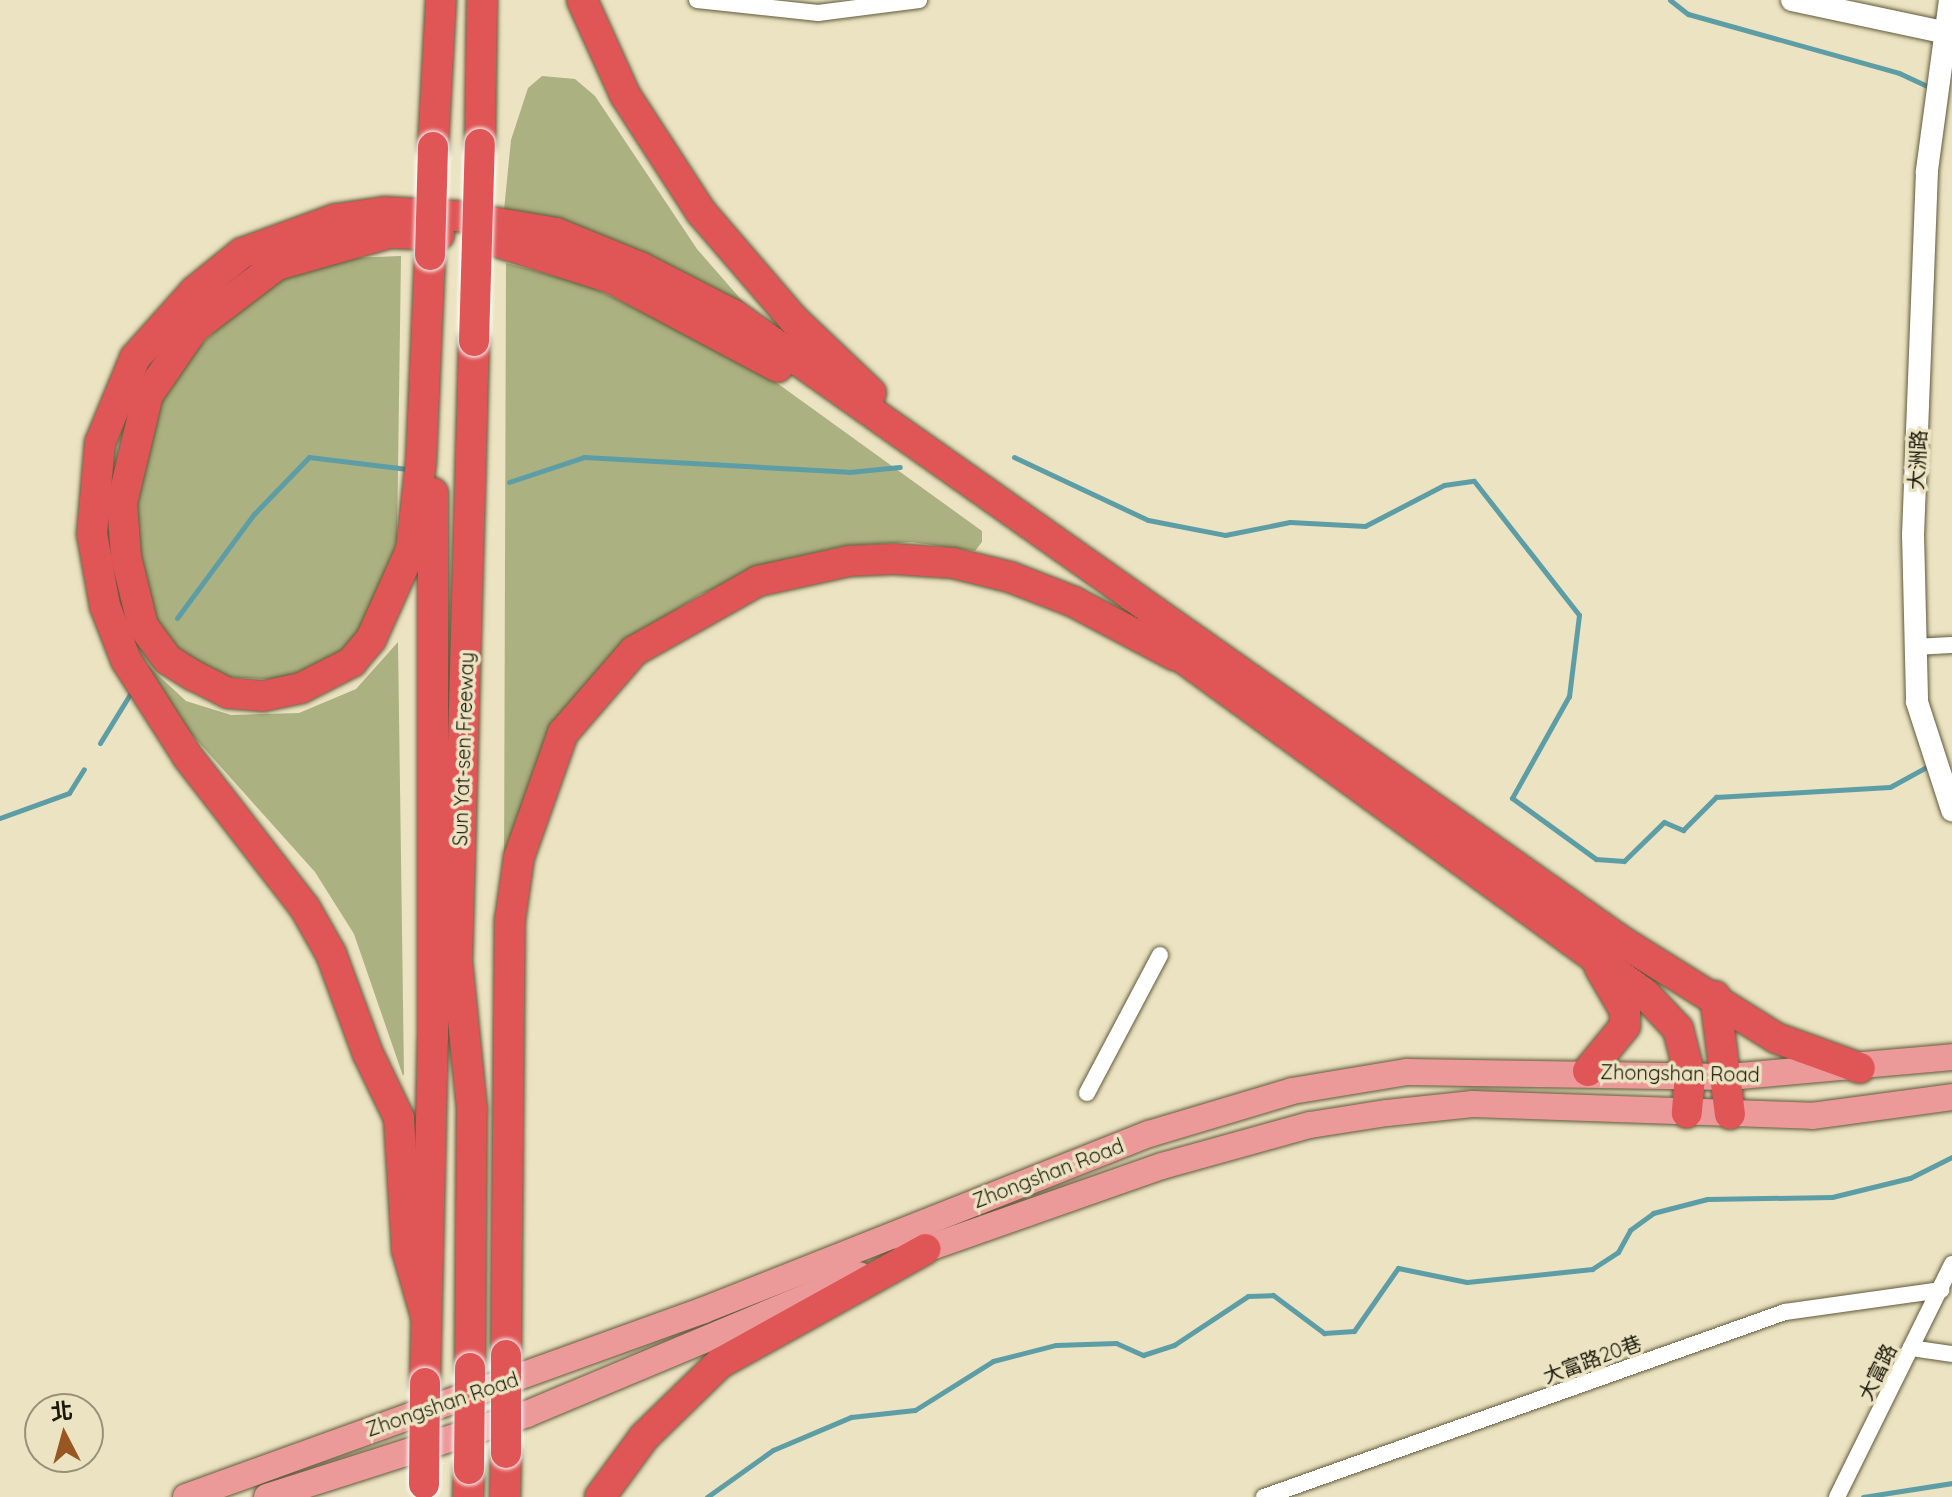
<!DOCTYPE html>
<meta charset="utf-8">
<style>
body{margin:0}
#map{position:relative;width:1952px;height:1497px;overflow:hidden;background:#ebe3c1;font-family:Quicksand,"Noto Sans TC",sans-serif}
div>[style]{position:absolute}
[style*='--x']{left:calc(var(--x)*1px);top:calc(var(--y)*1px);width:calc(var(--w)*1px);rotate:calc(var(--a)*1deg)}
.forest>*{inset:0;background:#abb180}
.stream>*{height:5px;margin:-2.5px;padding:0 2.5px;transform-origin:2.5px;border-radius:2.5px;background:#5d9ea6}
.roads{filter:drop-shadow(0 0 2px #615a3c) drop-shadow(0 0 2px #615a3c)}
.street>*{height:16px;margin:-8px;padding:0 8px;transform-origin:8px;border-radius:8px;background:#fff}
.secondary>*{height:22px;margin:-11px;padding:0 11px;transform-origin:11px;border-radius:11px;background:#fff}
.primary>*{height:26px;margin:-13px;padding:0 13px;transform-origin:13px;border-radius:13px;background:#ec9999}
.highway>*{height:30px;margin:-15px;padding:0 15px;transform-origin:15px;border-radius:15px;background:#e05555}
.bridges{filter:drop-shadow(0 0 2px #fff) drop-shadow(0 0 2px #fff)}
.highway-bridge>*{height:30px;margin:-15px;padding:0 15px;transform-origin:15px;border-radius:15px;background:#e05555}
span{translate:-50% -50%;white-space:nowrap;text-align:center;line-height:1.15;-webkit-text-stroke:7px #ebe3c1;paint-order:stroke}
.street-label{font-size:20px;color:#1a170b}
.north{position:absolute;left:24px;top:1393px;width:80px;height:80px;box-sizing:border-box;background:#ebe3c1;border:2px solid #979178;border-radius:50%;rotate:354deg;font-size:22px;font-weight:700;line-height:32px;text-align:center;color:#1a170b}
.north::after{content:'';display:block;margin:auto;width:28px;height:36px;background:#975622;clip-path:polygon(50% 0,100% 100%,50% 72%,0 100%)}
</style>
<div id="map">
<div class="forest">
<i style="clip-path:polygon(542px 76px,575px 79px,595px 96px,697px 249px,758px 319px,504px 210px,511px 140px,528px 88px)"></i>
<i style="clip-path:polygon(401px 256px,397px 540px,381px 607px,358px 638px,329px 659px,283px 680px,226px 677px,181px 654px,149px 617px,133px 513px,152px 411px,180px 365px,256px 292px,299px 271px,350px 258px)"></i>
<i style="clip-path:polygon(506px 263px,587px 285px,752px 365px,982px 531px,982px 542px,975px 551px,911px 542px,845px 546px,784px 560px,701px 594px,668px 615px,567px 708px,535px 767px,504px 871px)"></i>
<i style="clip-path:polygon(398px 642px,404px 1074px,403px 1076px,354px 934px,315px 872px,160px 699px,131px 650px,186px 701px,231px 715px,299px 713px,356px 689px)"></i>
</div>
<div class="stream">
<i style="--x:1670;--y:0;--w:23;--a:38"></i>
<i style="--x:1688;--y:14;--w:219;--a:15.6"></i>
<i style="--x:1899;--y:73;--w:38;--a:25"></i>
<i style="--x:1014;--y:457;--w:148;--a:25.2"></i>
<i style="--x:1148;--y:520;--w:78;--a:11"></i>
<i style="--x:1225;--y:535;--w:66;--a:-11.3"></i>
<i style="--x:1290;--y:522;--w:75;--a:3.1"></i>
<i style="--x:1365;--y:526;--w:89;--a:-27.4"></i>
<i style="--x:1444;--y:485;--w:30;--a:-8"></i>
<i style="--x:1474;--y:481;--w:170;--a:51.9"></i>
<i style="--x:1579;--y:615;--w:82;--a:97"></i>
<i style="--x:1569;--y:696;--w:117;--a:119.2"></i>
<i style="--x:1512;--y:798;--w:104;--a:36"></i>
<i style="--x:1596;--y:859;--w:28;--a:4"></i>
<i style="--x:1624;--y:861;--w:56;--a:-44.3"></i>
<i style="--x:1664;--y:822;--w:21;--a:23"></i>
<i style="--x:1683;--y:830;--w:47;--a:-45"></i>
<i style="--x:1716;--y:797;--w:174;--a:-3.3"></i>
<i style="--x:1890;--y:787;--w:46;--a:-28.8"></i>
<i style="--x:509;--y:482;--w:79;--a:-18.4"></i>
<i style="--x:584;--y:457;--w:265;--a:3.2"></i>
<i style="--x:849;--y:472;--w:51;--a:-5.6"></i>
<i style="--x:177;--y:618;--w:129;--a:-53.5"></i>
<i style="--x:254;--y:514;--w:79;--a:-46"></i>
<i style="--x:309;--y:457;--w:99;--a:7"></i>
<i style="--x:100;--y:743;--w:61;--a:-58.4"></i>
<i style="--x:0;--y:818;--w:73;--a:-19.9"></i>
<i style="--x:69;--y:793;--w:28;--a:-58"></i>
<i style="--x:707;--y:1497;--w:81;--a:-35.5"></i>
<i style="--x:773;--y:1450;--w:85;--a:-22.9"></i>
<i style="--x:851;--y:1417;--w:64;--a:-6.2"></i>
<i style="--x:915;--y:1410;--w:92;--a:-32.1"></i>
<i style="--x:993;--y:1361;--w:65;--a:-14.3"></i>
<i style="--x:1056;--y:1345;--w:60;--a:-1.9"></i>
<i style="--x:1116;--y:1343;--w:30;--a:24"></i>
<i style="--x:1143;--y:1355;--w:33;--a:-18"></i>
<i style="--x:1174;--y:1345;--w:89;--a:-33.5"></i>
<i style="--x:1248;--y:1296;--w:25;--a:-2"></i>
<i style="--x:1273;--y:1295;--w:64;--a:36.7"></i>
<i style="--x:1324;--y:1333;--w:30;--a:-4"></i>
<i style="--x:1354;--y:1331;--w:77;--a:-55.1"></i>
<i style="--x:1398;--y:1268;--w:70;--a:11.5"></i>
<i style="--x:1467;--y:1282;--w:126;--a:-5.9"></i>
<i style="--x:1592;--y:1269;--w:31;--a:-33"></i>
<i style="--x:1618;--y:1252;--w:25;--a:-61"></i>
<i style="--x:1630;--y:1230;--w:29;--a:-36"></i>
<i style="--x:1653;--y:1213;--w:56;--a:-14.5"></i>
<i style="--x:1707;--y:1199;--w:125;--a:-0.9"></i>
<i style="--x:1832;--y:1197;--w:80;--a:-13.7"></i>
<i style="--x:1910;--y:1178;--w:47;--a:-26.6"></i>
<i style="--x:1863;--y:1497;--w:90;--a:-8.9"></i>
</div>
<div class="roads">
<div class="street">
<i style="--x:697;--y:0;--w:122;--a:6.1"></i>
<i style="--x:818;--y:13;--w:102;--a:-7.3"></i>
<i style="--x:1914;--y:647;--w:38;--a:-3"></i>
<i style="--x:1087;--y:1093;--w:156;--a:-62.1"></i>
<i style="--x:1911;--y:1348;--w:41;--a:8.3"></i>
<i style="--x:1264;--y:1497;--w:553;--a:-19.55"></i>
<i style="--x:1785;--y:1312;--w:158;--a:-8"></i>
<i style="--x:1837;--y:1497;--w:260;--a:-63.7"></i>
</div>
<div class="secondary">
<i style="--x:1792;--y:0;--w:164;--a:12"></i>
<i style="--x:1950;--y:0;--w:173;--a:97.7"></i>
<i style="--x:1927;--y:171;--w:363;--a:92.2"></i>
<i style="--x:1913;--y:534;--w:168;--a:88.6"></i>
<i style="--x:1917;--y:702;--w:114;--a:72"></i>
</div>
<div class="primary">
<i style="--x:906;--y:1256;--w:271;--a:-19.4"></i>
<i style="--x:1162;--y:1166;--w:154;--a:-15.5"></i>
<i style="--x:1310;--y:1125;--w:78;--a:-8.9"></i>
<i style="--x:1387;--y:1113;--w:86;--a:-6"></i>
<i style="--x:1473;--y:1104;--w:339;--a:2"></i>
<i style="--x:1812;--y:1116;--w:141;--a:-7.7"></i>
<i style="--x:186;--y:1497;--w:551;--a:-19.85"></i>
<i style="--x:704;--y:1310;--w:479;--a:-21.6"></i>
<i style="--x:1149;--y:1134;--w:149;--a:-16.7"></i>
<i style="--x:1292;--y:1091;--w:117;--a:-9.4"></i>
<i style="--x:1407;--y:1072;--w:322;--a:0.9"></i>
<i style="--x:1729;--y:1077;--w:224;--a:-5.1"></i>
<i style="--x:267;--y:1497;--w:273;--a:-17.7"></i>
<i style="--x:527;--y:1414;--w:360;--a:-22.7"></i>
</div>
<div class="highway">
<i style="--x:582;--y:0;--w:104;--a:65.6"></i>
<i style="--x:625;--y:95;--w:140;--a:57"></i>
<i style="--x:701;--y:212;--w:143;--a:49.3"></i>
<i style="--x:794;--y:320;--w:106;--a:43.5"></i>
<i style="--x:480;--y:144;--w:144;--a:-89.2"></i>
<i style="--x:433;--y:147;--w:147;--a:-86.9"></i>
<i style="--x:482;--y:237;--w:135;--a:17.6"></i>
<i style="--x:611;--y:278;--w:189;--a:28.1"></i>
<i style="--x:430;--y:255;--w:206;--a:92.5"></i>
<i style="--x:421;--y:461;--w:90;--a:96.4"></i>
<i style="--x:411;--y:550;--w:98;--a:114.2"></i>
<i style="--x:371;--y:639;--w:30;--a:130"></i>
<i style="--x:352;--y:662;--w:57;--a:153"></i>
<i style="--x:301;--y:688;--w:39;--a:168"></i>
<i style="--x:263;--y:696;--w:35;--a:-175"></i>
<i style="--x:228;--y:693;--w:38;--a:-153"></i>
<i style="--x:194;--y:676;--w:31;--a:-148"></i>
<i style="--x:168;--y:660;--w:42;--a:-126.3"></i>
<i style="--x:143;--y:626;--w:71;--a:-103.8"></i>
<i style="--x:126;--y:557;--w:54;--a:-94.2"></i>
<i style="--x:122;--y:503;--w:111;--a:-76.5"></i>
<i style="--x:148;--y:395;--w:81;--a:-55.5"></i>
<i style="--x:194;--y:328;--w:104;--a:-37.2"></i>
<i style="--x:277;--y:265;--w:117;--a:-15.8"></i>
<i style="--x:390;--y:233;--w:49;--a:2.3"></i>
<i style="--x:1161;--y:642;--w:598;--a:36.03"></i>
<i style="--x:1645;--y:994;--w:48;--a:46.7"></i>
<i style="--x:1678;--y:1029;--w:49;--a:75.7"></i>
<i style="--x:1690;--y:1076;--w:37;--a:95"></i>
<i style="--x:1715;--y:996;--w:119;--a:82.8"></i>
<i style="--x:1588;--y:1071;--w:58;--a:-50.6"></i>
<i style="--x:1625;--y:1026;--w:15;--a:-90"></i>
<i style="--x:1625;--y:1011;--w:50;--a:-120.2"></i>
<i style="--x:426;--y:1316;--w:69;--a:-106.1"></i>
<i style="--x:407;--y:1250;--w:132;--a:-93.5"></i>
<i style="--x:399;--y:1118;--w:71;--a:-115.8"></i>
<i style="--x:368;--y:1054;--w:107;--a:-110.3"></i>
<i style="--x:331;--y:954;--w:53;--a:-119.5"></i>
<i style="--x:305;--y:908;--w:191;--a:-127.8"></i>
<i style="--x:188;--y:757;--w:115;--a:-122.6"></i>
<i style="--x:126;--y:660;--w:58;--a:-111.3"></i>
<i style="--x:105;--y:606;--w:73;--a:-100.2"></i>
<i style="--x:92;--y:534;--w:91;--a:-85"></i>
<i style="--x:100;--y:443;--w:92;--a:-67.6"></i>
<i style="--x:135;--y:358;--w:89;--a:-48.2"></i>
<i style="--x:194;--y:292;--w:62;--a:-39.1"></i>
<i style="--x:242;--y:253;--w:100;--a:-19.9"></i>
<i style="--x:336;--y:219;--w:49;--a:-8.1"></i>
<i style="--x:385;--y:212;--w:71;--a:3.2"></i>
<i style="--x:456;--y:216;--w:101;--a:9.6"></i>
<i style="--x:556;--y:233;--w:93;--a:22.1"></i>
<i style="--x:642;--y:268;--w:103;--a:27.1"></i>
<i style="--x:734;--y:315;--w:1086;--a:35.21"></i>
<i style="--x:1621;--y:941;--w:183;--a:32"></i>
<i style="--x:1776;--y:1038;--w:89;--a:19.7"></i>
<i style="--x:506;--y:1355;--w:435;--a:-89.5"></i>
<i style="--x:510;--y:920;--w:64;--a:-81.9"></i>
<i style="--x:519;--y:857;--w:132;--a:-70.5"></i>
<i style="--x:563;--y:733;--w:108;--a:-49.1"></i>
<i style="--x:634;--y:651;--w:142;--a:-29.4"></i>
<i style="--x:758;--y:581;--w:93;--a:-12.4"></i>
<i style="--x:849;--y:561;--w:45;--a:-2.5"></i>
<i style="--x:894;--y:559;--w:59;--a:3.9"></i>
<i style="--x:953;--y:563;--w:59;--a:13.8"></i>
<i style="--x:1010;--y:577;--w:69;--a:21.3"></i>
<i style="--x:1074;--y:602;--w:115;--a:27.9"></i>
<i style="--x:470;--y:1368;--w:259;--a:-89.6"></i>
<i style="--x:472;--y:1109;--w:148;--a:-95.8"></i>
<i style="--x:457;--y:962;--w:621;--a:-88.43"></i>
<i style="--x:425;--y:1383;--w:345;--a:-88.7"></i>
<i style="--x:433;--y:1038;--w:545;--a:-90"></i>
<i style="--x:468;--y:1497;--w:28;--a:-88"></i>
<i style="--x:505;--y:1497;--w:44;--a:-88.7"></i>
<i style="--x:600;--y:1497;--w:74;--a:-53.7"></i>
<i style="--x:644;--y:1437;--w:106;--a:-44.2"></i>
<i style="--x:720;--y:1363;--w:235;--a:-29"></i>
</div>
</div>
<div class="bridges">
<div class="highway-bridge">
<i style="--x:430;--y:255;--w:108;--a:-88.4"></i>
<i style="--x:474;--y:341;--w:197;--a:-88.3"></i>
<i style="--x:506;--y:1453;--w:98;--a:-90"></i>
<i style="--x:469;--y:1469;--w:101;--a:-89.4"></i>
<i style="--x:424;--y:1484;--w:101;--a:-89.4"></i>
</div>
</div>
<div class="street-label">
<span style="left:1917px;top:460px;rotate:-87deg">大洲路</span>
<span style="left:463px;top:749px;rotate:-88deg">Sun Yat-sen Freeway</span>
<span style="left:1680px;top:1073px;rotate:1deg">Zhongshan Road</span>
<span style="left:1048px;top:1173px;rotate:-21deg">Zhongshan Road</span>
<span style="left:1592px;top:1359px;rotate:-20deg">大富路20巷</span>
<span style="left:1877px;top:1372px;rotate:-64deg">大富路</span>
<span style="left:442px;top:1404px;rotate:-19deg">Zhongshan Road</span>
</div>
<div class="north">北</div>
</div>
